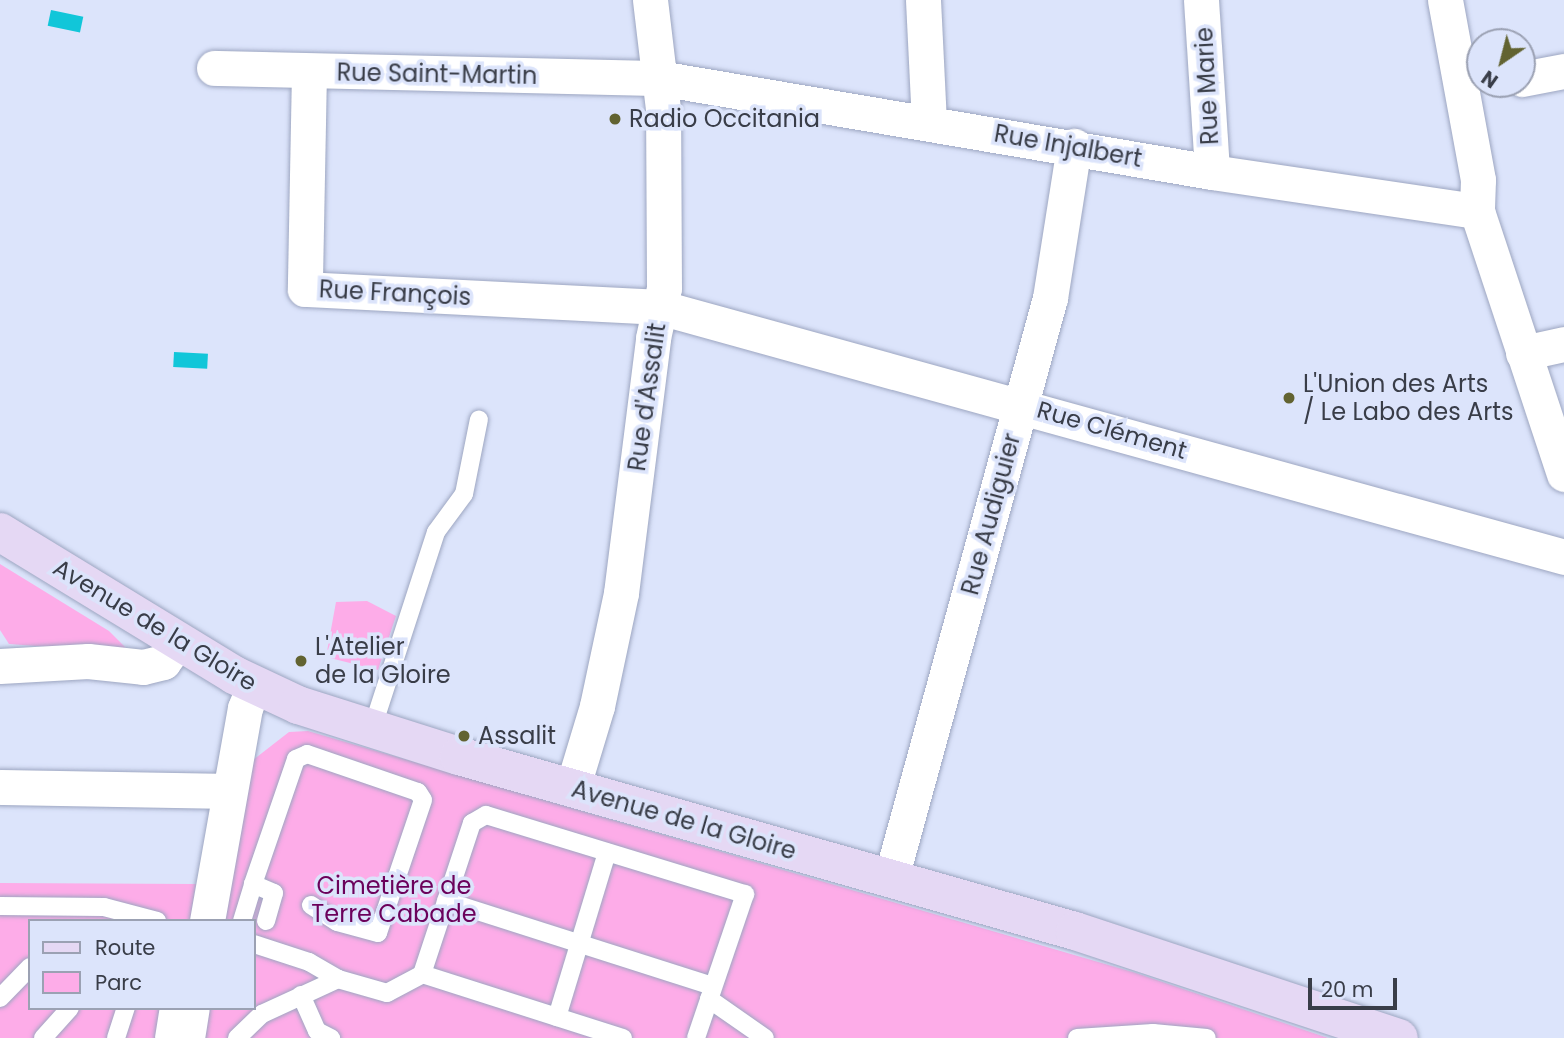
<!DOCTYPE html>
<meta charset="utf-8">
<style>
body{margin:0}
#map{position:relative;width:1564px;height:1038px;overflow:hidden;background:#dce4fb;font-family:Poppins,sans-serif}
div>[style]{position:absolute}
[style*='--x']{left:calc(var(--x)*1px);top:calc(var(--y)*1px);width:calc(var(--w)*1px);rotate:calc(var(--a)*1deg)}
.green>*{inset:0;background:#fdace8}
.water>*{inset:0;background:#11c6d9;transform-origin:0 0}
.roads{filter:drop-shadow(0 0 2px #9da6c1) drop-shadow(0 0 2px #9da6c1)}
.lane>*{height:18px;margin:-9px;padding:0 9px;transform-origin:9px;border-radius:9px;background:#fff}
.street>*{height:35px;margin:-17.5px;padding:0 17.5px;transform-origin:17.5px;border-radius:17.5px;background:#fff}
.secondary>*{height:38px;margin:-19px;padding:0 19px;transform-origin:19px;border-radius:19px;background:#e5d8f4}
.dots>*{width:19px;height:19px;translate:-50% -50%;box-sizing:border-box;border:4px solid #dce4fb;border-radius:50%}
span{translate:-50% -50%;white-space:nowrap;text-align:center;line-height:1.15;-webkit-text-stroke:7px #dce4fb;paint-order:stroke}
.street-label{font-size:24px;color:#393d48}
.poi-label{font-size:24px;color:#393d48}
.left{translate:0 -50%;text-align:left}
.park-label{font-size:24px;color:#6b015b}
.legend{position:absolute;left:28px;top:919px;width:228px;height:91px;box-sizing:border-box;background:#dce4fb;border:2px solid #9ba1b3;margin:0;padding:9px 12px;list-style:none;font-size:21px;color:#393d48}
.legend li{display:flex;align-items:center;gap:14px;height:35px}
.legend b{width:35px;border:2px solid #9ba1b3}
.north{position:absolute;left:1466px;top:28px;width:70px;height:70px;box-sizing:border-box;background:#dce4fb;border:2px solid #9ba1b3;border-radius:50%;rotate:215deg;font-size:19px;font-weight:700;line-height:28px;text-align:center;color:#393d48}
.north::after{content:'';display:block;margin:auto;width:24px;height:32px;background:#626331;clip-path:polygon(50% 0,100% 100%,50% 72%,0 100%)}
.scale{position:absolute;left:1308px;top:978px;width:89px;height:32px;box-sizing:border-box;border:4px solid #393d48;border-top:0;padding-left:9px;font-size:21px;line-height:24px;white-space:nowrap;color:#393d48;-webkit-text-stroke:5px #dce4fb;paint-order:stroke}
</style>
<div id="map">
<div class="green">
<i style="clip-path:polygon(0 564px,109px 631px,131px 653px,9px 644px,0 630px)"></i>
<i style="clip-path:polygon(367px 601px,396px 616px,378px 670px,326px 657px,336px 602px)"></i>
<i style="clip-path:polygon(308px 731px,1136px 973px,1328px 1038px,203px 1038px,208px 1008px,254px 1008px,254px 921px,222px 921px,248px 764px,289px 732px)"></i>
<i style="clip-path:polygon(0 883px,196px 884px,190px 921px,30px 921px,30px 1008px,175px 1008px,170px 1038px,0 1038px)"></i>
</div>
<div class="water">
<i style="left:51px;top:10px;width:33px;height:16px;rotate:12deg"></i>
<i style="left:174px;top:352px;width:34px;height:15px;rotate:3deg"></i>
</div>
<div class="roads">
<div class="lane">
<i style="--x:372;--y:729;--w:207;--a:-72"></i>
<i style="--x:436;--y:532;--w:47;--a:-53.6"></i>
<i style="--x:464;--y:494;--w:76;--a:-78.7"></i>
<i style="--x:446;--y:901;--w:280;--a:17.7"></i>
<i style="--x:0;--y:906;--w:104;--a:0.6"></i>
<i style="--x:104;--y:907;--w:55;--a:14.8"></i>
<i style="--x:242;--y:921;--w:39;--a:-73"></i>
<i style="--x:266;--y:921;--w:29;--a:-74"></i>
<i style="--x:274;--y:893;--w:23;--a:-157"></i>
<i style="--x:253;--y:884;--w:132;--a:-71"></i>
<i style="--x:296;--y:759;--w:12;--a:-24"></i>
<i style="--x:307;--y:754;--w:117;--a:18.9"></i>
<i style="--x:418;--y:792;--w:9;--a:58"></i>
<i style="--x:423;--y:800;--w:140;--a:108.7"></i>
<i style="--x:378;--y:933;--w:42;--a:-165"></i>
<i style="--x:337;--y:922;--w:31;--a:-147"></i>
<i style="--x:254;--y:944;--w:58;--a:18.1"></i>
<i style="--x:309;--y:962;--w:34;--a:30"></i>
<i style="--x:422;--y:974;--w:211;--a:17.7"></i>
<i style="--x:301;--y:995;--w:39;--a:66"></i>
<i style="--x:317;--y:1031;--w:16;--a:27"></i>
<i style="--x:0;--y:998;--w:43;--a:-45.9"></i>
<i style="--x:709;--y:999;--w:68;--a:34.9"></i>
<i style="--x:557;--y:1017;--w:172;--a:-73.1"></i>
<i style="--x:43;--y:1038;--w:40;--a:-48"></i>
<i style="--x:116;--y:1038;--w:32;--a:-72"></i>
<i style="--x:164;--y:1038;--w:30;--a:-81"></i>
<i style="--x:237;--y:1038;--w:35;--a:-44"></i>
<i style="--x:262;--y:1014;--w:84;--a:-24.7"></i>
<i style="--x:338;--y:979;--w:51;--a:15.9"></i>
<i style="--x:387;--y:993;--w:40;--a:-28"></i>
<i style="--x:422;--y:974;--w:159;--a:-71.7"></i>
<i style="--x:472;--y:823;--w:16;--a:-30"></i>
<i style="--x:486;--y:815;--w:271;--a:17"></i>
<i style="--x:745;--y:894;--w:152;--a:108.8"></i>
<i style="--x:1077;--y:1038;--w:76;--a:-3.8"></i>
<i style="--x:1153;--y:1033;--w:54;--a:5.3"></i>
</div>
<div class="street">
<i style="--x:923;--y:0;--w:122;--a:87.2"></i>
<i style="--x:1201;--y:0;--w:172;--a:86.3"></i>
<i style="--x:1445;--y:0;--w:183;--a:79.6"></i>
<i style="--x:1478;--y:180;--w:31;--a:92"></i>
<i style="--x:1477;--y:211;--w:277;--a:71.7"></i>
<i style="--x:214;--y:68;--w:445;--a:1.3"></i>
<i style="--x:659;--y:78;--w:561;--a:9.65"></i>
<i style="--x:1212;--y:172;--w:268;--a:8.4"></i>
<i style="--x:309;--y:71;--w:218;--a:91.1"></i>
<i style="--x:305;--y:289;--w:354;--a:2.9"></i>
<i style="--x:659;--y:307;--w:939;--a:15.44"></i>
<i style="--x:1522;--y:79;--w:43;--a:-10.8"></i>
<i style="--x:1523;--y:353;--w:42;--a:-12.4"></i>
<i style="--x:0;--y:666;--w:88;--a:-3.3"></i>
<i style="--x:88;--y:661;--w:55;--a:6.2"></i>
<i style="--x:143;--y:667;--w:21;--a:-14"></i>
<i style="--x:163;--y:662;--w:26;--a:-53"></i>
<i style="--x:0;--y:787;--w:229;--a:1"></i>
<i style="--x:572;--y:789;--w:87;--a:-73.2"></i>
<i style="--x:597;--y:706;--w:116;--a:-78"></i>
<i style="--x:621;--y:593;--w:257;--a:-82.8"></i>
<i style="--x:653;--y:338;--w:51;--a:-77.6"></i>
<i style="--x:664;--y:288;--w:179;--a:-90.3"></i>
<i style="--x:663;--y:109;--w:110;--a:-96.8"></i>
<i style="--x:891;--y:878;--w:601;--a:-74.67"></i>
<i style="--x:1050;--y:298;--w:154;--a:-81"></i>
<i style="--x:207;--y:921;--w:216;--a:-79.9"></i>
<i style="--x:245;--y:708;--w:24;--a:-68"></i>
<i style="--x:187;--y:1038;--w:30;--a:-81"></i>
</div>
<div class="secondary">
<i style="--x:0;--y:532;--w:274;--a:31.4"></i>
<i style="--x:234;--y:675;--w:71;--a:25.1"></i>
<i style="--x:298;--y:705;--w:169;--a:17.6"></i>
<i style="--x:459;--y:756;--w:640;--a:15.86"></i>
<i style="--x:1075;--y:931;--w:341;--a:18.3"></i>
</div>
</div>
<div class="dots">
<i style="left:615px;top:119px;background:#626331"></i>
<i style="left:1289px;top:398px;background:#626331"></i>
<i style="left:301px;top:661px;background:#626331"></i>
<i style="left:464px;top:736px;background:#626331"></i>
</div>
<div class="street-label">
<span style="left:437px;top:74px;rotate:1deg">Rue Saint-Martin</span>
<span style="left:1207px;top:86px;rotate:-93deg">Rue Marie</span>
<span style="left:1068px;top:146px;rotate:10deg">Rue Injalbert</span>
<span style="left:395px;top:293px;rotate:3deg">Rue François</span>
<span style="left:647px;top:397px;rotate:-82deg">Rue d'Assalit</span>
<span style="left:1112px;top:430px;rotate:16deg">Rue Clément</span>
<span style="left:991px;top:514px;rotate:-75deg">Rue Audiguier</span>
<span style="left:155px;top:625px;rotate:31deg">Avenue de la Gloire</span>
<span style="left:684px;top:820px;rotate:16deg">Avenue de la Gloire</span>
</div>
<div class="poi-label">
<span class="left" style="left:629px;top:119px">Radio Occitania</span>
<span class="left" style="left:1303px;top:398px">L'Union des Arts<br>/ Le Labo des Arts</span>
<span class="left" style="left:315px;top:661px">L'Atelier<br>de la Gloire</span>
<span class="left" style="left:478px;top:736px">Assalit</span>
</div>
<div class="park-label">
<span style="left:394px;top:900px">Cimetière de<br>Terre Cabade</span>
</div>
<ul class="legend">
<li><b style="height:9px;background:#e5d8f4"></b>Route</li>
<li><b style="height:19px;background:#fdace8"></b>Parc</li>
</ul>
<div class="north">N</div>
<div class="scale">20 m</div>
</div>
